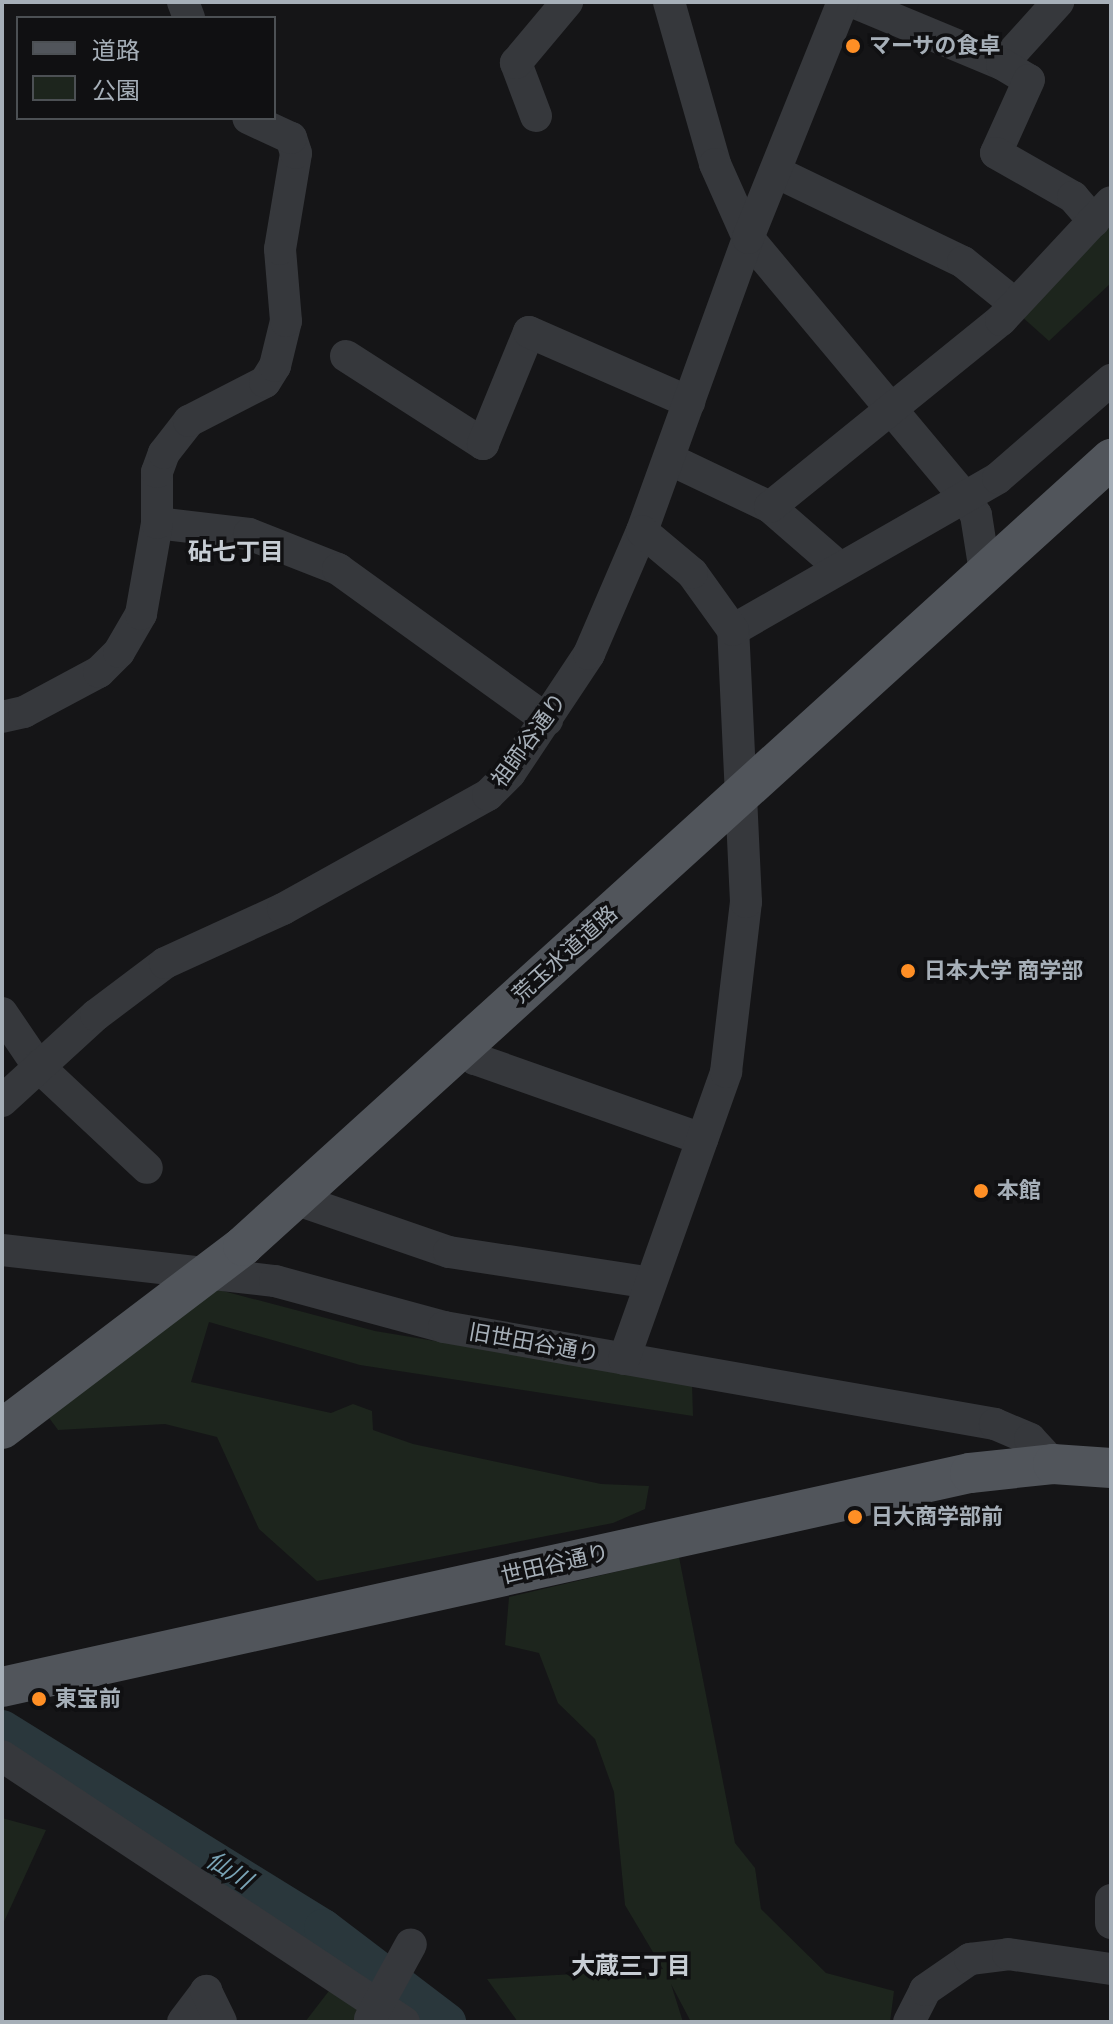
<!DOCTYPE html>
<meta charset="utf-8">
<style>
body{margin:0}
#map{position:relative;width:1113px;height:2024px;overflow:hidden;background:#151517;font-family:"DM Sans","Noto Sans JP",sans-serif}
div>[style]{position:absolute}
[style*='--x']{left:calc(var(--x)*1px);top:calc(var(--y)*1px);width:calc(var(--w)*1px);rotate:calc(var(--a)*1deg)}
.green>*{inset:0;background:#1d251d}
.river>*{height:38px;margin:-19px;padding:0 19px;transform-origin:19px;border-radius:19px;background:#2a373c}
.minor>*{height:32px;margin:-16px;padding:0 16px;transform-origin:16px;border-radius:16px;background:#36383c}
.major>*{height:40px;margin:-20px;padding:0 20px;transform-origin:20px;border-radius:20px;background:#51555b}
.dots>*{width:22px;height:22px;translate:-50% -50%;box-sizing:border-box;border:4px solid #101012;border-radius:50%}
span{translate:-50% -50%;white-space:nowrap;text-align:center;line-height:1.15;-webkit-text-stroke:7px #101012;paint-order:stroke}
.poi-label{font-size:22px;color:#a6afb8;font-weight:700}
.left{translate:0 -50%;text-align:left}
.street-label{font-size:22px;color:#a6afb8}
.neighbourhood-label{font-size:24px;color:#c7cdd4;font-weight:700}
.water-label{font-size:24px;color:#7aa4b6;font-style:italic}
.frame{position:absolute;inset:0;border:4px solid #a6afb8;pointer-events:none}
.legend{position:absolute;left:16px;top:16px;width:260px;height:104px;box-sizing:border-box;background:#101012;border:2px solid #4c5054;margin:0;padding:10px 14px;list-style:none;font-size:24px;color:#a6afb8}
.legend li{display:flex;align-items:center;gap:16px;height:40px}
.legend b{width:40px;border:2px solid #4c5054}
</style>
<div id="map">
<div class="green">
<i style="clip-path:polygon(1111px 218px,1111px 283px,1049px 341px,1020px 315px)"></i>
<i style="clip-path:polygon(208px 1287px,375px 1331px,692px 1384px,693px 1416px,360px 1365px,209px 1322px,191px 1382px,331px 1413px,353px 1404px,372px 1411px,373px 1430px,413px 1444px,601px 1484px,649px 1486px,645px 1509px,613px 1523px,317px 1581px,259px 1529px,217px 1437px,165px 1424px,58px 1430px,44px 1411px)"></i>
<i style="clip-path:polygon(679px 1557px,735px 1843px,755px 1868px,761px 1909px,826px 1973px,894px 1991px,890px 2022px,691px 2022px,671px 1984px,683px 2022px,518px 2022px,487px 1979px,663px 1969px,625px 1905px,614px 1792px,595px 1739px,558px 1703px,539px 1653px,505px 1645px,509px 1597px)"></i>
<i style="clip-path:polygon(2px 1818px,46px 1830px,2px 1926px)"></i>
<i style="clip-path:polygon(335px 1983px,365px 2003px,360px 2022px,305px 2022px)"></i>
</div>
<div class="river">
<i style="--x:2;--y:1729;--w:378;--a:31.8"></i>
<i style="--x:323;--y:1928;--w:156;--a:37.2"></i>
</div>
<div class="minor">
<i style="--x:183;--y:2;--w:17;--a:69"></i>
<i style="--x:669;--y:2;--w:168;--a:74.1"></i>
<i style="--x:715;--y:164;--w:81;--a:66"></i>
<i style="--x:748;--y:238;--w:340;--a:50.1"></i>
<i style="--x:966;--y:499;--w:19;--a:58"></i>
<i style="--x:976;--y:515;--w:58;--a:81"></i>
<i style="--x:853;--y:2;--w:161;--a:22.6"></i>
<i style="--x:1002;--y:64;--w:84;--a:-47.9"></i>
<i style="--x:1002;--y:64;--w:31;--a:31"></i>
<i style="--x:1029;--y:80;--w:80;--a:114.3"></i>
<i style="--x:996;--y:153;--w:89;--a:29.7"></i>
<i style="--x:1073;--y:197;--w:32;--a:49"></i>
<i style="--x:536;--y:116;--w:57;--a:-110.7"></i>
<i style="--x:516;--y:63;--w:80;--a:-50.1"></i>
<i style="--x:778;--y:173;--w:205;--a:25.7"></i>
<i style="--x:963;--y:262;--w:67;--a:38.9"></i>
<i style="--x:346;--y:356;--w:163;--a:32.7"></i>
<i style="--x:483;--y:444;--w:121;--a:-67.7"></i>
<i style="--x:529;--y:332;--w:175;--a:23.6"></i>
<i style="--x:669;--y:459;--w:112;--a:25.4"></i>
<i style="--x:770;--y:507;--w:91;--a:41"></i>
<i style="--x:770;--y:507;--w:297;--a:-39"></i>
<i style="--x:1001;--y:320;--w:161;--a:-47"></i>
<i style="--x:157;--y:523;--w:93;--a:6.8"></i>
<i style="--x:249;--y:534;--w:96;--a:21.5"></i>
<i style="--x:338;--y:569;--w:258;--a:35.8"></i>
<i style="--x:733;--y:630;--w:305;--a:-29.8"></i>
<i style="--x:998;--y:478;--w:150;--a:-40.9"></i>
<i style="--x:2;--y:717;--w:23;--a:-13"></i>
<i style="--x:24;--y:712;--w:85;--a:-28.1"></i>
<i style="--x:99;--y:672;--w:28;--a:-45"></i>
<i style="--x:119;--y:652;--w:44;--a:-59.9"></i>
<i style="--x:141;--y:614;--w:92;--a:-80"></i>
<i style="--x:157;--y:523;--w:51;--a:-90"></i>
<i style="--x:157;--y:472;--w:20;--a:-70"></i>
<i style="--x:164;--y:453;--w:41;--a:-52"></i>
<i style="--x:189;--y:421;--w:85;--a:-27.2"></i>
<i style="--x:265;--y:382;--w:19;--a:-58"></i>
<i style="--x:275;--y:366;--w:46;--a:-76.3"></i>
<i style="--x:286;--y:321;--w:72;--a:-94.8"></i>
<i style="--x:280;--y:249;--w:97;--a:-80.5"></i>
<i style="--x:296;--y:153;--w:16;--a:-108"></i>
<i style="--x:291;--y:138;--w:47;--a:-155.1"></i>
<i style="--x:2;--y:1013;--w:64;--a:55.8"></i>
<i style="--x:38;--y:1066;--w:149;--a:43.1"></i>
<i style="--x:462;--y:1047;--w:18;--a:43"></i>
<i style="--x:475;--y:1059;--w:241;--a:19.4"></i>
<i style="--x:2;--y:1101;--w:127;--a:-42.5"></i>
<i style="--x:96;--y:1015;--w:86;--a:-37"></i>
<i style="--x:165;--y:963;--w:130;--a:-24.6"></i>
<i style="--x:283;--y:909;--w:235;--a:-29.1"></i>
<i style="--x:488;--y:795;--w:31;--a:-45"></i>
<i style="--x:510;--y:773;--w:143;--a:-56.4"></i>
<i style="--x:589;--y:654;--w:134;--a:-66.7"></i>
<i style="--x:642;--y:531;--w:312;--a:-70.1"></i>
<i style="--x:748;--y:238;--w:254;--a:-68.1"></i>
<i style="--x:295;--y:1199;--w:163;--a:19"></i>
<i style="--x:449;--y:1252;--w:204;--a:8.7"></i>
<i style="--x:2;--y:1250;--w:275;--a:6.5"></i>
<i style="--x:275;--y:1281;--w:175;--a:15.2"></i>
<i style="--x:444;--y:1327;--w:559;--a:9.98"></i>
<i style="--x:995;--y:1424;--w:38;--a:23"></i>
<i style="--x:1030;--y:1439;--w:34;--a:47"></i>
<i style="--x:624;--y:1359;--w:305;--a:-70.4"></i>
<i style="--x:726;--y:1072;--w:171;--a:-83.3"></i>
<i style="--x:746;--y:902;--w:272;--a:-92.7"></i>
<i style="--x:733;--y:630;--w:70;--a:-125.7"></i>
<i style="--x:692;--y:573;--w:65;--a:-140"></i>
<i style="--x:2;--y:1756;--w:482;--a:33.5"></i>
<i style="--x:1111;--y:1900;--w:23;--a:90"></i>
<i style="--x:370;--y:2019;--w:85;--a:-61.3"></i>
<i style="--x:183;--y:2022;--w:39;--a:-53"></i>
<i style="--x:206;--y:1991;--w:34;--a:64"></i>
<i style="--x:909;--y:2022;--w:36;--a:-63"></i>
<i style="--x:925;--y:1990;--w:55;--a:-34.6"></i>
<i style="--x:970;--y:1959;--w:38;--a:-7"></i>
<i style="--x:1008;--y:1954;--w:104;--a:8.3"></i>
</div>
<div class="major">
<i style="--x:2;--y:1429;--w:303;--a:-37.2"></i>
<i style="--x:243;--y:1246;--w:1172;--a:-42.2"></i>
<i style="--x:2;--y:1687;--w:991;--a:-12.47"></i>
<i style="--x:970;--y:1473;--w:83;--a:-6.2"></i>
<i style="--x:1053;--y:1464;--w:58;--a:3.9"></i>
</div>
<div class="dots">
<i style="left:853px;top:46px;background:#ff8f25"></i>
<i style="left:908px;top:971px;background:#ff8f25"></i>
<i style="left:981px;top:1191px;background:#ff8f25"></i>
<i style="left:855px;top:1517px;background:#ff8f25"></i>
<i style="left:39px;top:1699px;background:#ff8f25"></i>
</div>
<div class="poi-label">
<span class="left" style="left:869px;top:46px">マーサの食卓</span>
<span class="left" style="left:924px;top:971px">日本大学 商学部</span>
<span class="left" style="left:997px;top:1191px">本館</span>
<span class="left" style="left:871px;top:1517px">日大商学部前</span>
<span class="left" style="left:55px;top:1699px">東宝前</span>
</div>
<div class="street-label">
<span style="left:529px;top:740px;rotate:-54deg">祖師谷通り</span>
<span style="left:565px;top:954px;rotate:-42deg">荒玉水道道路</span>
<span style="left:534px;top:1343px;rotate:10deg">旧世田谷通り</span>
<span style="left:555px;top:1564px;rotate:-13deg">世田谷通り</span>
</div>
<div class="neighbourhood-label">
<span style="left:236px;top:552px">砧七丁目</span>
<span style="left:631px;top:1966px">大蔵三丁目</span>
</div>
<div class="water-label">
<span style="left:229px;top:1870px;rotate:32deg">仙川</span>
</div>
<div class="frame"></div>
<ul class="legend">
<li><b style="height:10px;background:#51555b"></b>道路</li>
<li><b style="height:22px;background:#1d251d"></b>公園</li>
</ul>
</div>
